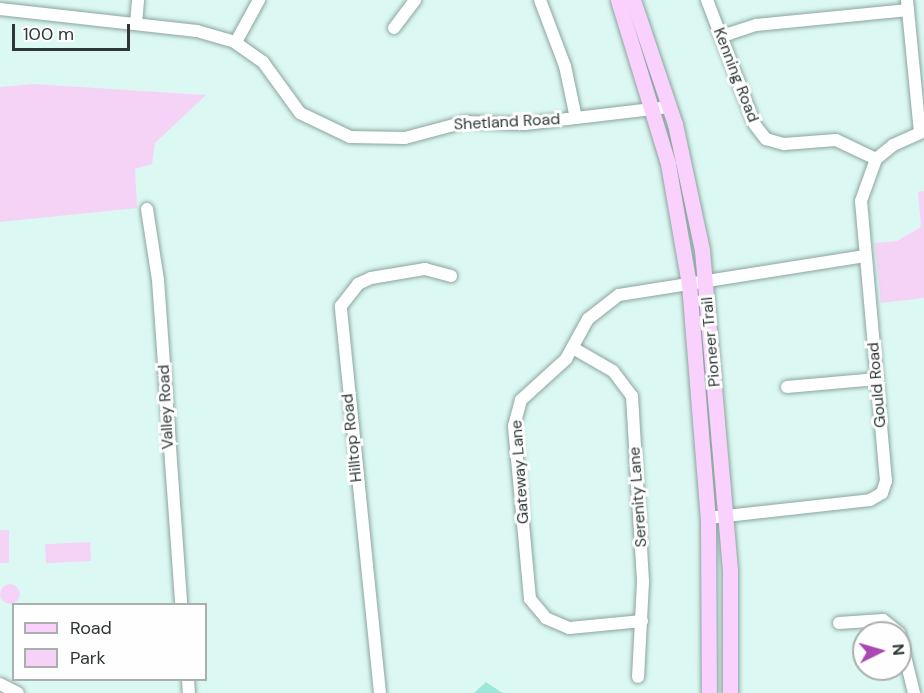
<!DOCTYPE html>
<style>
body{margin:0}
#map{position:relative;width:924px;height:693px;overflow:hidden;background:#dcf8f2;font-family:"DM Sans",sans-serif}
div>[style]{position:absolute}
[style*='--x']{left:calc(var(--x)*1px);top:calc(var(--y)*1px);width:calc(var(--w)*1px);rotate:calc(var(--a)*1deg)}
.green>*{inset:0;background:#f5d3f7;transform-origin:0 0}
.round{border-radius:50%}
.water>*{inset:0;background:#9ce7da}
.roads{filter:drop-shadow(0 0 2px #8ba5a0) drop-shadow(0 0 2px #8ba5a0)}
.minor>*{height:12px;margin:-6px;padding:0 6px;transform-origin:6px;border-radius:6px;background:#fff}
.major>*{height:15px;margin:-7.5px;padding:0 7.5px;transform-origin:7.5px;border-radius:7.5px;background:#fad1fd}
span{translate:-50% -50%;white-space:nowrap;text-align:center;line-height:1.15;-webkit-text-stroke:6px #fefefe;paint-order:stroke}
.street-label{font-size:16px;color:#2d3836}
.legend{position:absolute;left:12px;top:603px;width:195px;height:78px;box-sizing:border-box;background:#fefefe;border:2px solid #aaafae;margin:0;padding:8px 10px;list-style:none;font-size:18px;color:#2d3836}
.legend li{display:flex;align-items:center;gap:12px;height:30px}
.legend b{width:30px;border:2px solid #aaafae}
.north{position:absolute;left:852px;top:621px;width:60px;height:60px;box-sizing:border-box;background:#fefefe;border:2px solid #aaafae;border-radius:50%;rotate:85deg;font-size:16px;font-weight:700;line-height:24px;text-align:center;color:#2d3836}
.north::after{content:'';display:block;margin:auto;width:21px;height:27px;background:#a949b1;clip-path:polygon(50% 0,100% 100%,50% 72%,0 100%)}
.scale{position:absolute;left:12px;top:24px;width:118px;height:27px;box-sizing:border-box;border:3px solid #2d3836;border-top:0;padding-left:8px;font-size:18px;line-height:21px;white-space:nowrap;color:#2d3836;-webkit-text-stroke:4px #fefefe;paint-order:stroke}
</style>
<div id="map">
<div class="green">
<i style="clip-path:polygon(33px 84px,206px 95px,155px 143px,152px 164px,135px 169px,137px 208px,0 222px,0 87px)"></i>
<i style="clip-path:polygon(924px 191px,924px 298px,881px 303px,875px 243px,897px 241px,921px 227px,918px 192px)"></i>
<i style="left:0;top:530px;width:9px;height:33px"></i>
<i style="left:90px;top:542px;width:19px;height:45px;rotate:87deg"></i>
<i class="round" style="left:0;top:584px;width:20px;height:20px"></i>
</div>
<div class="water">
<i style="clip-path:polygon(486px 682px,501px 692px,504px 693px,474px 693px)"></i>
</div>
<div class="roads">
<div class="minor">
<i style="--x:540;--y:0;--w:71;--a:69.3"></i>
<i style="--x:565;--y:66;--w:53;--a:78.1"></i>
<i style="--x:707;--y:0;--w:134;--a:69"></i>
<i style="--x:755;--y:125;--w:18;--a:52"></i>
<i style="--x:766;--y:139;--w:19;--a:16"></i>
<i style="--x:784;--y:144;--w:52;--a:-4.4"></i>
<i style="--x:836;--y:140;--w:44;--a:25.4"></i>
<i style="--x:907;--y:0;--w:133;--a:84.4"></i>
<i style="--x:0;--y:9;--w:198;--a:6.4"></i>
<i style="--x:197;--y:31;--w:37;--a:16"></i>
<i style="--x:233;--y:41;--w:37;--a:35"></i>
<i style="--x:263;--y:62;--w:63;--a:54"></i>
<i style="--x:300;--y:113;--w:55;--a:25.6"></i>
<i style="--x:350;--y:137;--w:55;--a:1"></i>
<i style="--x:405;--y:138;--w:62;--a:-14.9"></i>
<i style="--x:465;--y:122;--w:60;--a:1.9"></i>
<i style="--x:525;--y:124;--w:145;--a:-6.7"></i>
<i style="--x:136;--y:24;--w:24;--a:-85"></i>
<i style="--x:394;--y:28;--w:35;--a:-53"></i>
<i style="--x:722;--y:36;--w:36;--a:-18"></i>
<i style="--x:756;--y:25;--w:153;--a:-5.6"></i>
<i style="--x:236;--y:42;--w:48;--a:-61.3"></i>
<i style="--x:147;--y:209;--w:72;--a:81.2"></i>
<i style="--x:158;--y:280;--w:325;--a:85.9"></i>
<i style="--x:573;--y:348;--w:46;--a:29.9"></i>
<i style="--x:613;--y:371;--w:31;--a:53"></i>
<i style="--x:632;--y:396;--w:186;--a:86.6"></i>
<i style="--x:643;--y:582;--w:95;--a:93"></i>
<i style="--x:787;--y:387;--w:90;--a:-5.1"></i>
<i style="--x:708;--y:518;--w:163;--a:-6.3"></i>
<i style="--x:870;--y:500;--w:14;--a:-30"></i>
<i style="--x:882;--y:493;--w:13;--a:-72"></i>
<i style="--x:886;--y:481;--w:281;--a:-95.1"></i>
<i style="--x:861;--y:201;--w:45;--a:-70.3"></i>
<i style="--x:876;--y:159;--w:22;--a:-39"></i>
<i style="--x:893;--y:145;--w:34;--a:-24"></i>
<i style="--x:642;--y:621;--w:73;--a:174.5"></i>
<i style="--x:569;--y:628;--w:25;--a:-157"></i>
<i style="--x:546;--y:618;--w:25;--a:-130"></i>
<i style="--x:530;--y:599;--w:174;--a:-95.3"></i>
<i style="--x:514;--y:426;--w:27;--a:-75"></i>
<i style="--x:521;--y:400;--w:61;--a:-42.3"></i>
<i style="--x:566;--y:359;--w:46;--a:-61.2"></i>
<i style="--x:588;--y:319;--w:39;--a:-38"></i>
<i style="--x:619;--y:295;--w:249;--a:-9"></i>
<i style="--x:839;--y:623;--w:44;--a:-3.9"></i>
<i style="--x:883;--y:620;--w:21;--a:39"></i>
<i style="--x:900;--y:636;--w:59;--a:76.2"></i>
<i style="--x:188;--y:680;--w:13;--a:86"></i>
<i style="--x:0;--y:684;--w:20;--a:27"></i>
<i style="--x:380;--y:693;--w:389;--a:-95.8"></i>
<i style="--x:341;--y:306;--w:28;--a:-52"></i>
<i style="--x:358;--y:284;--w:14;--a:-25"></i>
<i style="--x:371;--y:278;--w:55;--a:-9.5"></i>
<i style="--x:425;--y:269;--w:27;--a:15"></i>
</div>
<div class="major">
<i style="--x:618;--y:0;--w:171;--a:73"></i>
<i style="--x:668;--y:164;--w:122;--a:80.1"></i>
<i style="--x:689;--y:284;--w:235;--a:85.4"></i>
<i style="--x:708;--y:518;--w:175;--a:89.7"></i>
<i style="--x:633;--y:0;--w:131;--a:71.3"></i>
<i style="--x:675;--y:124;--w:129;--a:77.9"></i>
<i style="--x:702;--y:250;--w:322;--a:85"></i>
<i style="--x:730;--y:571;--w:122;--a:90"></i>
</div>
</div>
<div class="street-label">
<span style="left:736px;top:75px;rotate:69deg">Kenning Road</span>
<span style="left:507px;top:122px;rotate:-3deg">Shetland Road</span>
<span style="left:711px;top:342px;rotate:-95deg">Pioneer Trail</span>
<span style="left:877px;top:385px;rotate:-95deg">Gould Road</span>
<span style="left:166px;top:407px;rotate:-93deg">Valley Road</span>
<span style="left:352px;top:438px;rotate:-96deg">Hilltop Road</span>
<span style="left:520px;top:472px;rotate:-94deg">Gateway Lane</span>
<span style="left:638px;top:497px;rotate:-94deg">Serenity Lane</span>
</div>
<ul class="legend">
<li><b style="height:8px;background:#fad1fd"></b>Road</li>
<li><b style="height:16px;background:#f5d3f7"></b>Park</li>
</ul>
<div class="north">N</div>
<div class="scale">100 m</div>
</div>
